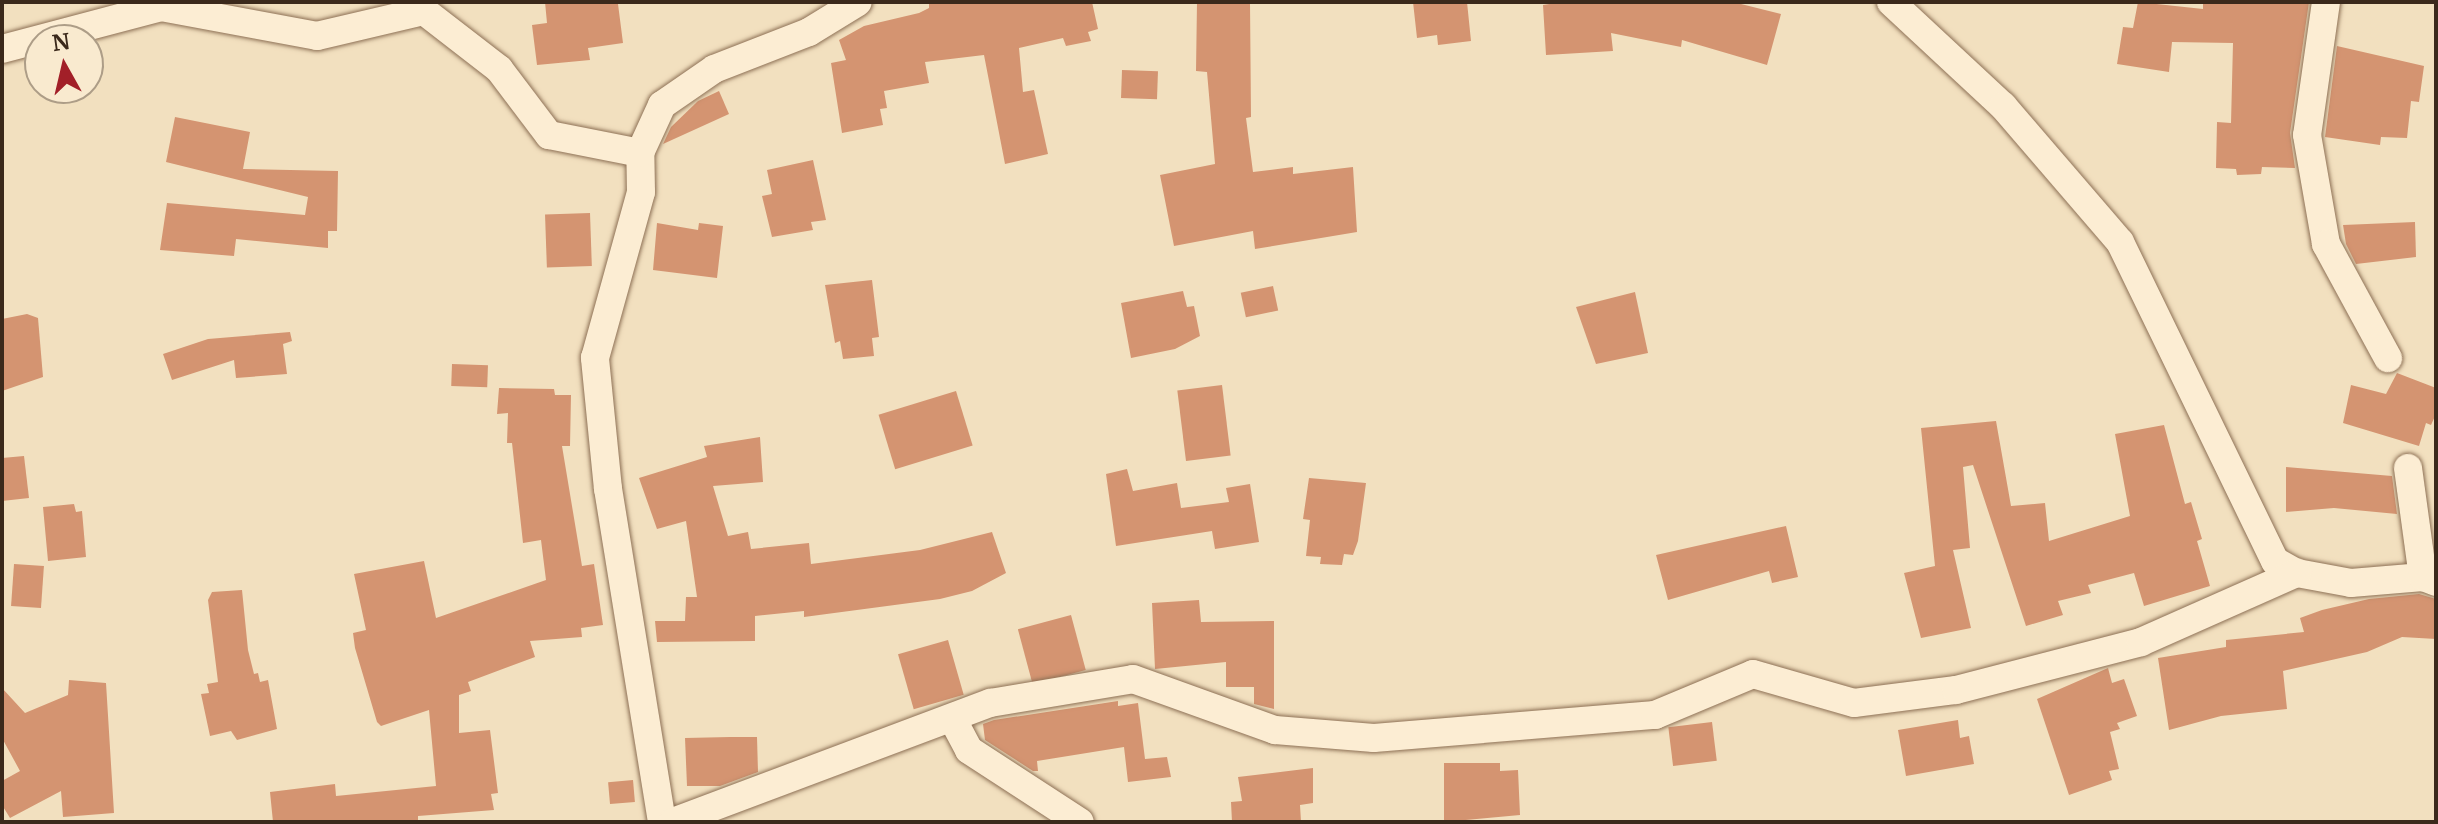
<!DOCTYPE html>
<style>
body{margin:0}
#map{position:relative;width:2438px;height:824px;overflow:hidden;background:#f2e0bf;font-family:Merriweather,serif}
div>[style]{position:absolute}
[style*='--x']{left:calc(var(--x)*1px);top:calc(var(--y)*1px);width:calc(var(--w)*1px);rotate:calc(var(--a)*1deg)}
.building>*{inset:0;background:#d49471;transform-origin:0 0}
.roads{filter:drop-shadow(0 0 2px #8d7055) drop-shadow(0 0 2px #8d7055)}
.minor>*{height:28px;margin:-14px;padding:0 14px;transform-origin:14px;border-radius:14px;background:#fcedd3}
span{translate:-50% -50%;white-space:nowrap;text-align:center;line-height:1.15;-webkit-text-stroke:7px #f9eacf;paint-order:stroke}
.frame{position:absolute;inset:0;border:4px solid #3b291b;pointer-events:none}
.north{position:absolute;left:24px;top:24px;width:80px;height:80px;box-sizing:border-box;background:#f9eacf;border:2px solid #ad9d87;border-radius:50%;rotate:352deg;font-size:22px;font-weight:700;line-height:32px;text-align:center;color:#3b291b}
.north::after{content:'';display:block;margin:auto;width:28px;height:36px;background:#a21f28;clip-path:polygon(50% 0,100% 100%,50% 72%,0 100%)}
</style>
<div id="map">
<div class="building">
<i style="clip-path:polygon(545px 2px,618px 4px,623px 43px,588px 48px,590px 60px,537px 65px,532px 25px,547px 23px)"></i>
<i style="clip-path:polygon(929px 2px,1092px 2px,1098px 29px,1088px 32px,1091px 41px,1066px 46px,1063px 38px,1019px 48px,1023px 92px,1034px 90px,1048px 154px,1005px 164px,984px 55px,925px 62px,929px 83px,884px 91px,887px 108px,880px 109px,883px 125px,842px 133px,831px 63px,846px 60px,839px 40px,864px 26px,919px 13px,929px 8px)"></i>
<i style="clip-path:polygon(1197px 2px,1250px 2px,1251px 117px,1246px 118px,1253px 172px,1293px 167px,1293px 174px,1353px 167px,1357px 232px,1255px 249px,1253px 231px,1174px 246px,1160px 175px,1215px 164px,1207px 72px,1196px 71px)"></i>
<i style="clip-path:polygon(1413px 2px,1467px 2px,1471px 41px,1438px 45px,1437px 35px,1417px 38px)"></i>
<i style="clip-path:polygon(1562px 2px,1733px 2px,1781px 14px,1767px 65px,1682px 40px,1681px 47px,1611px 33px,1613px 51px,1546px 55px,1543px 5px)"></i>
<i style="clip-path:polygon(2138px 2px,2203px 9px,2203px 2px,2309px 2px,2290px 133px,2295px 168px,2262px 167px,2261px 174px,2237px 175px,2236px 169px,2216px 168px,2217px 122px,2231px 123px,2233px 43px,2172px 42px,2169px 72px,2117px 64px,2123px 27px,2133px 28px)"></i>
<i style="clip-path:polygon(2337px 46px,2424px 66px,2419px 102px,2411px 101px,2407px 138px,2381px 137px,2380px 145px,2325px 137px)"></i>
<i style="left:1122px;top:70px;width:36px;height:28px;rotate:2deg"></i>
<i style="clip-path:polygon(719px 91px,729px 114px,663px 144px,671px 127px,698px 101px)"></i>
<i style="clip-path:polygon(175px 117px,250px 132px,243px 169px,338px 171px,337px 231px,328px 231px,328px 248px,236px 239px,234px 256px,160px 250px,167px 203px,305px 215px,308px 197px,166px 162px)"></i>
<i style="clip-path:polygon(813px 160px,826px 220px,811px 222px,813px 230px,772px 237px,762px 196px,772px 194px,767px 170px)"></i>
<i style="left:590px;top:213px;width:53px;height:45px;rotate:88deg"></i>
<i style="clip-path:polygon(2415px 222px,2416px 257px,2356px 264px,2346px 244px,2343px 225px)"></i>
<i style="clip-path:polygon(657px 223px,698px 230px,699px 223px,723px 226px,717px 278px,653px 270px)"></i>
<i style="clip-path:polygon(872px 280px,879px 337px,872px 338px,874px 356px,843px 359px,840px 341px,835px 343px,825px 285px)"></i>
<i style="left:1273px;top:286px;width:25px;height:33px;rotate:78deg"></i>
<i style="clip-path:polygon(1183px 291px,1187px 307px,1194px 306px,1200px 336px,1175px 349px,1131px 358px,1121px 303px)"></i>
<i style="clip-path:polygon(1635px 292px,1648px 353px,1596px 364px,1576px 307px)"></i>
<i style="clip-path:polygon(27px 314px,38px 318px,43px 377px,2px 391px,2px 319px)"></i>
<i style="clip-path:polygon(290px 332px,292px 341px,283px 344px,287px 374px,236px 378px,234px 360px,172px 380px,163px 354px,208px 339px)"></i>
<i style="left:452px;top:364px;width:36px;height:22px;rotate:2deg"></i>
<i style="clip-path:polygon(2397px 373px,2436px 388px,2436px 414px,2431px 425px,2426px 423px,2419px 446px,2343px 423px,2351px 385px,2386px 394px)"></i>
<i style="left:1222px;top:385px;width:71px;height:45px;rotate:83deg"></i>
<i style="clip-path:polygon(499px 388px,554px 389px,555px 395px,571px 395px,570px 446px,562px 446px,582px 566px,594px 564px,603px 625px,581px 628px,582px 637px,530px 641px,535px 657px,468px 682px,471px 691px,459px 695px,459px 733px,490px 730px,498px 793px,491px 794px,494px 810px,418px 816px,418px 822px,273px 822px,270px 792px,335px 784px,336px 796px,436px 786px,429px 710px,381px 726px,377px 722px,355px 648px,353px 633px,366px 630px,354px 574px,424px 561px,436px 618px,546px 580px,541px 540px,523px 543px,512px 443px,507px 443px,508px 413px,497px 414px)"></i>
<i style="left:956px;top:391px;width:57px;height:81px;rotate:73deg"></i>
<i style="clip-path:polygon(1996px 421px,2011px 506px,2045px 503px,2049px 541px,2130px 516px,2115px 434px,2164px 425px,2185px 504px,2191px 502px,2202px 539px,2197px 541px,2210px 586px,2144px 606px,2134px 573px,2088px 585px,2091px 593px,2058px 601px,2063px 615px,2026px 626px,1973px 465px,1963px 467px,1970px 548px,1953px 550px,1971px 628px,1921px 638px,1904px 573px,1935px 566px,1921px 428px)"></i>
<i style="clip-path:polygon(760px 437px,763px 482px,713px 486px,728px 536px,748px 532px,751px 549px,809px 543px,811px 564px,920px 550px,992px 532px,1006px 573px,972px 591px,940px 599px,804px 617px,804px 611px,755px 616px,755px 641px,657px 642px,655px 621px,685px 621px,686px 597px,697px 597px,686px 521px,657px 529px,639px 478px,707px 457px,704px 446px)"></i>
<i style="clip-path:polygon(24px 456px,29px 498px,2px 501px,2px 458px)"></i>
<i style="clip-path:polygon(2286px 467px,2392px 476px,2397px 514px,2334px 508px,2286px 512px)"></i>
<i style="clip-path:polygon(1127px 469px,1133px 491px,1177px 483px,1181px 508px,1229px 502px,1226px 488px,1250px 484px,1259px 542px,1215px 549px,1212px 531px,1116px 546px,1106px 474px)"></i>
<i style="clip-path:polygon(1309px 478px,1366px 483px,1358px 541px,1353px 555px,1344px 554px,1342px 565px,1320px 564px,1321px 557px,1306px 556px,1310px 520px,1303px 519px)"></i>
<i style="clip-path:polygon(74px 504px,76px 512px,82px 511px,86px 557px,48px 561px,43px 507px)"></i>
<i style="clip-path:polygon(1786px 526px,1798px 577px,1772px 583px,1769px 571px,1668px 600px,1656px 555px)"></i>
<i style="left:14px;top:564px;width:30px;height:42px;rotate:4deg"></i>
<i style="clip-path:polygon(242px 590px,248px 650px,254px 674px,258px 673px,260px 682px,268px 680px,277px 729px,237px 740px,231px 731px,210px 736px,201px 694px,209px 693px,207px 684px,218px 682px,208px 600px,212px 592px)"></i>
<i style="clip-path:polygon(2419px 594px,2436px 599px,2436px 639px,2402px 637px,2367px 652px,2283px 671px,2287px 709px,2221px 716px,2169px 730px,2158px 658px,2226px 647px,2226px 640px,2304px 632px,2300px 618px,2322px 610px,2369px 599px)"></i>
<i style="clip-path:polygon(1199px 600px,1201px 622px,1274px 621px,1274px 709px,1254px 704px,1254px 687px,1226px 687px,1226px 662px,1155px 669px,1152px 603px)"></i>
<i style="left:1071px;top:615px;width:57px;height:55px;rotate:75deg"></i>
<i style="left:948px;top:640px;width:57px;height:52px;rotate:74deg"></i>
<i style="clip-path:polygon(2108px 668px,2112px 683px,2124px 679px,2137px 716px,2117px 723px,2120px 729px,2110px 732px,2119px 769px,2109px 771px,2112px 780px,2069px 795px,2037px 699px)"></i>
<i style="clip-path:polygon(69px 680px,106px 683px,114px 813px,63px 817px,61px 791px,10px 818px,2px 805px,2px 781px,20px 771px,2px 738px,2px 688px,25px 713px,68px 695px)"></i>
<i style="clip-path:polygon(1118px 701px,1118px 706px,1138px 703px,1145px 759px,1167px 757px,1171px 777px,1128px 782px,1124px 747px,1037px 761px,1038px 771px,1033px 771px,985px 740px,983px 724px,994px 720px)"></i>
<i style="clip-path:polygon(1958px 720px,1960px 738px,1969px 736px,1974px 764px,1906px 776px,1898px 730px)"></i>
<i style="left:1712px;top:722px;width:39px;height:44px;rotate:83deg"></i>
<i style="clip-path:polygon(730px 737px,757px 737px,758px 772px,720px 786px,687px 786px,685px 738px)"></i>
<i style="clip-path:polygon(1444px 763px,1500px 763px,1500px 771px,1518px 770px,1520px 815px,1444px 822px)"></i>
<i style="clip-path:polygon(1313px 768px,1313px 803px,1300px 805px,1301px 822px,1232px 822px,1231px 802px,1242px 801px,1238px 777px)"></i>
<i style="left:633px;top:780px;width:22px;height:25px;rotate:85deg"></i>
</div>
<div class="roads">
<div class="minor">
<i style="--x:1891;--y:2;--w:153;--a:42.9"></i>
<i style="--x:2003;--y:106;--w:179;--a:49.3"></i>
<i style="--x:2120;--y:242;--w:355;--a:64.1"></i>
<i style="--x:2275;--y:561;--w:25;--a:29"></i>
<i style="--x:2297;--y:573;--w:55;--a:10.5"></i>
<i style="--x:2351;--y:583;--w:72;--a:-4.8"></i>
<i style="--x:2423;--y:577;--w:14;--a:21"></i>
<i style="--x:2326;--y:2;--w:134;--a:98.1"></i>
<i style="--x:2307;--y:135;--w:111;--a:80.1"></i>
<i style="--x:2326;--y:244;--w:130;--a:61.5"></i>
<i style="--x:2;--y:49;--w:164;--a:-14.8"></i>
<i style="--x:161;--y:7;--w:159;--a:10.5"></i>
<i style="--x:317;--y:36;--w:110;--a:-13.2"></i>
<i style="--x:424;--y:11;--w:95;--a:37.7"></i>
<i style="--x:499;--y:69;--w:83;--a:52.9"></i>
<i style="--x:549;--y:135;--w:93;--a:11.2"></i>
<i style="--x:2408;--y:468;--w:110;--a:82.2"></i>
<i style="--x:952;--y:718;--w:36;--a:62"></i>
<i style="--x:969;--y:750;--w:132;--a:33"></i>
<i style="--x:662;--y:822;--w:337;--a:-99.2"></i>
<i style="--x:608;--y:489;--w:132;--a:-95.7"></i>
<i style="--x:595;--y:358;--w:172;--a:-74.5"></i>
<i style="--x:641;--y:192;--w:39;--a:-91"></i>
<i style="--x:640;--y:153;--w:53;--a:-65.4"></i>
<i style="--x:662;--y:105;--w:63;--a:-34.7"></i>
<i style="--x:714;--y:69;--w:102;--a:-21.3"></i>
<i style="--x:809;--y:32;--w:57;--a:-31.5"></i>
<i style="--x:673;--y:822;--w:339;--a:-20.6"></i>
<i style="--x:990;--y:703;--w:145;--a:-9.5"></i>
<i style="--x:1133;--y:679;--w:151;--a:19.8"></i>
<i style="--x:1275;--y:730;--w:99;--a:4.6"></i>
<i style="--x:1374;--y:738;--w:282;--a:-4.7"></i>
<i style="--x:1655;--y:715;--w:106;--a:-22.7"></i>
<i style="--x:1753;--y:674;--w:105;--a:16"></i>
<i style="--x:1854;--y:703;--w:103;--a:-7.3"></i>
<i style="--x:1956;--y:690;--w:191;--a:-14.5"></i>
<i style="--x:2141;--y:642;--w:171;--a:-23.9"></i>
</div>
</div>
<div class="frame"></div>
<div class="north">N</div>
</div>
